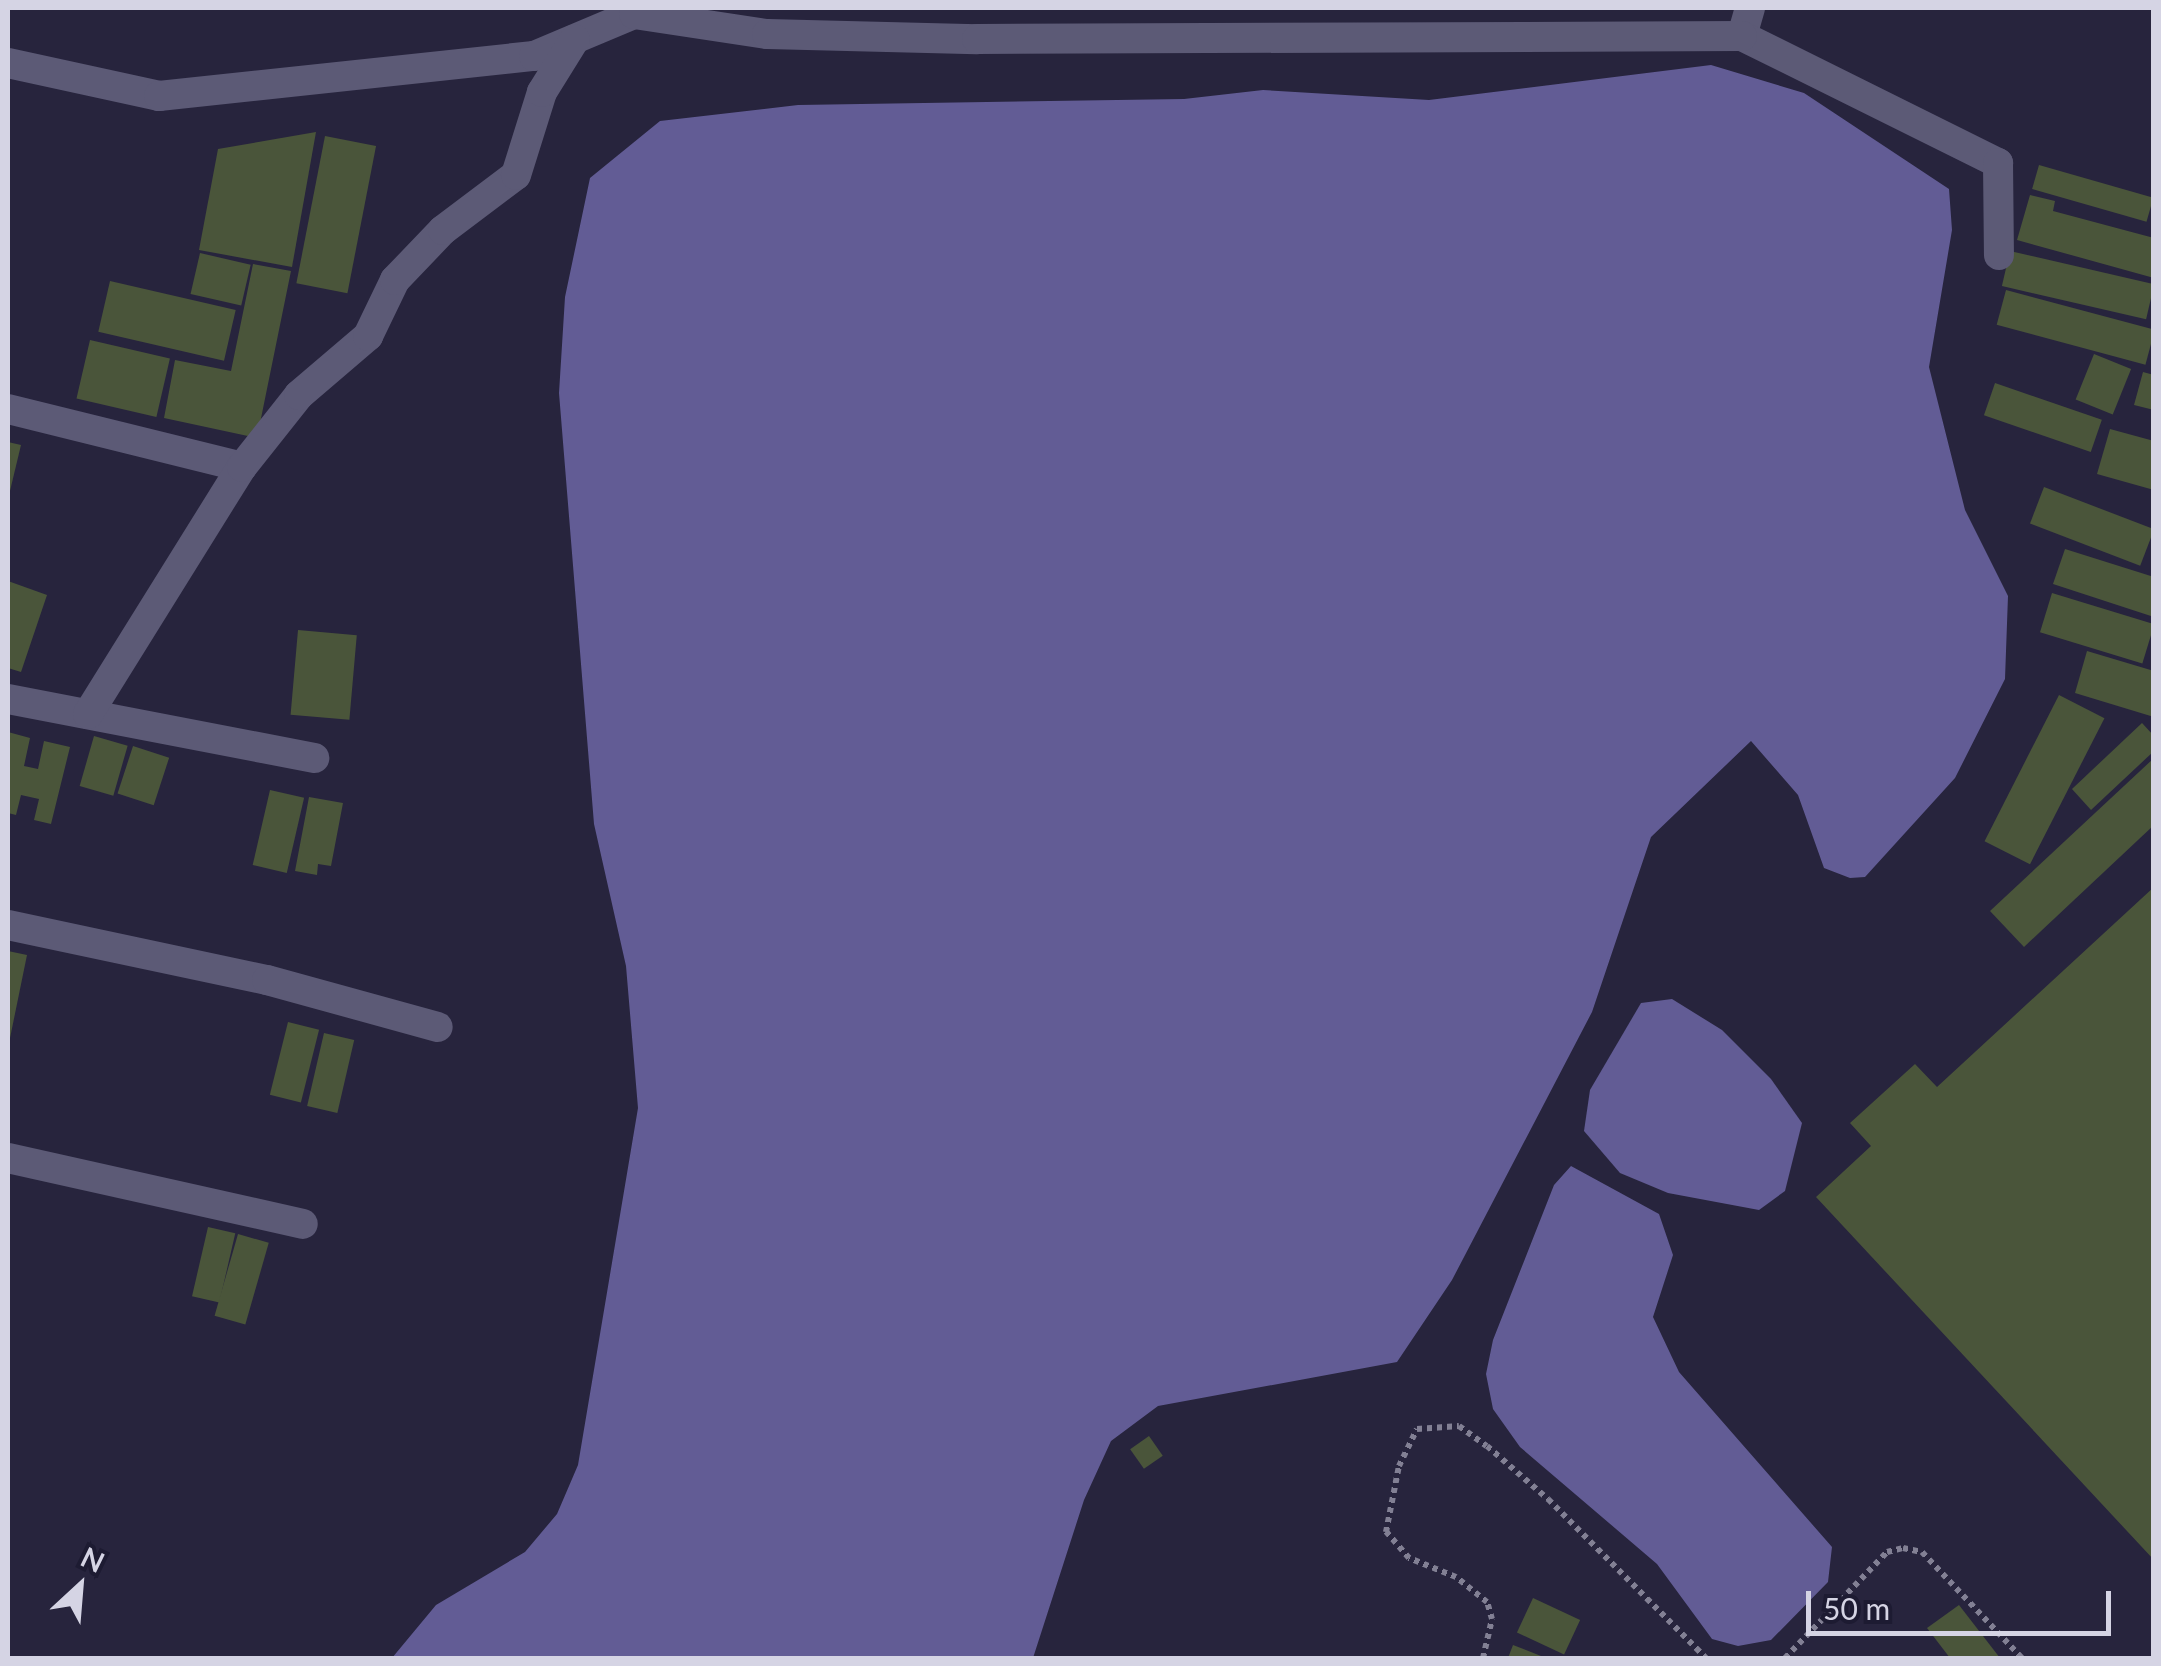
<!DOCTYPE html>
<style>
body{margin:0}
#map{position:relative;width:2161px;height:1666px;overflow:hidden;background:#27243d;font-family:Lato,sans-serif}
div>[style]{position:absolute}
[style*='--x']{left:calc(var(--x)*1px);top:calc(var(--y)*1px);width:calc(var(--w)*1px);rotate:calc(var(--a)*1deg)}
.water>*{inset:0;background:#625c95}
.building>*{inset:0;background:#4a553a;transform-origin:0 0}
.path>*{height:6px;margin-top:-3px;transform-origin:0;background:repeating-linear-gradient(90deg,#828094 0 5px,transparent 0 10px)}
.street>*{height:30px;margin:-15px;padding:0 15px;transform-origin:15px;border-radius:15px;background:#5c5a76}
span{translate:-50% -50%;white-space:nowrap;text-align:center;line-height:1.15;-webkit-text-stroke:8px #1d1b32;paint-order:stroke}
.frame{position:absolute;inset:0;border:10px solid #d5d4e4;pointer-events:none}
.north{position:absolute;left:30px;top:1536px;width:100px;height:100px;-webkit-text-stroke:8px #1d1b32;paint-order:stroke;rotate:26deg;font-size:28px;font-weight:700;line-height:40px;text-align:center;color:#d5d4e4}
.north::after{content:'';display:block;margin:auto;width:35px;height:45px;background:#d5d4e4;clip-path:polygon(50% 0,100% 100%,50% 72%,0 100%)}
.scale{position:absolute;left:1806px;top:1591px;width:305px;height:45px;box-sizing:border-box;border:5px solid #d5d4e4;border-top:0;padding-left:12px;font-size:30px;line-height:35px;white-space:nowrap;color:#d5d4e4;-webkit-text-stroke:8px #1d1b32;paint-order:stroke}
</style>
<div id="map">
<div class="water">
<i style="clip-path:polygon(1711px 65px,1804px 93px,1949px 189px,1952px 230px,1929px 367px,1965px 510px,2008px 596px,2005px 679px,1955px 778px,1865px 877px,1850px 878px,1824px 868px,1798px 795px,1751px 741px,1651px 837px,1592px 1012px,1452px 1280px,1397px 1362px,1158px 1406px,1111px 1441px,1084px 1500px,1033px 1658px,392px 1658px,436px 1605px,525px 1552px,557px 1514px,578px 1465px,638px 1108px,626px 966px,594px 824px,559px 393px,565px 297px,590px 178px,660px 121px,798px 105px,1184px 99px,1263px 90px,1429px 100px)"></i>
<i style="clip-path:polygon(1672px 999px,1722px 1030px,1771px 1079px,1802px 1123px,1785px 1191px,1759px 1210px,1668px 1193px,1620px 1173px,1584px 1131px,1590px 1090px,1641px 1003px)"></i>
<i style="clip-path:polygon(1571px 1166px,1659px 1214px,1673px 1255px,1653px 1317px,1679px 1372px,1832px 1547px,1828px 1582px,1771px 1640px,1738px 1646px,1712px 1639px,1657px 1564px,1520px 1447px,1493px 1409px,1486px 1374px,1493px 1340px,1554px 1185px)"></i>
</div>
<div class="building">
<i style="clip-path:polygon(316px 132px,292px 267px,199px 250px,218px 149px)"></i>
<i style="left:325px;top:136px;width:52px;height:150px;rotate:11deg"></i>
<i style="left:2039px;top:165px;width:119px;height:25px;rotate:16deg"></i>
<i style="clip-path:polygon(2030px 195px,2055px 201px,2053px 211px,2154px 238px,2154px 278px,2017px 240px)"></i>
<i style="left:2010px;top:251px;width:148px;height:36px;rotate:13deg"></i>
<i style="left:200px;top:253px;width:52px;height:42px;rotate:13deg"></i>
<i style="clip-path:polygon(253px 264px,291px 271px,257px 438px,164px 418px,175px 360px,231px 371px)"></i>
<i style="left:110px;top:281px;width:129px;height:52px;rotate:13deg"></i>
<i style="left:2006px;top:290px;width:154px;height:36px;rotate:15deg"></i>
<i style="left:90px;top:340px;width:82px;height:60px;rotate:13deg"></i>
<i style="left:2094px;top:354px;width:40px;height:49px;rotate:22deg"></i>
<i style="clip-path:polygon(2143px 372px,2154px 375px,2154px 410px,2134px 405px)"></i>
<i style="left:1995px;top:383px;width:113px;height:34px;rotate:19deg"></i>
<i style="clip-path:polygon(2110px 429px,2154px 441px,2154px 490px,2097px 474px)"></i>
<i style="clip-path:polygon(8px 442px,21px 445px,9px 495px,8px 495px)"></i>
<i style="left:2044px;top:487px;width:118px;height:39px;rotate:21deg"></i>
<i style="clip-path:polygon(2065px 549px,2154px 577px,2154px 617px,2053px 584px)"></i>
<i style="clip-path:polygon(8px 581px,47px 595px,21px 672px,8px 668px)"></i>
<i style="left:2052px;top:593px;width:107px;height:41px;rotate:17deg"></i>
<i style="left:298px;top:630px;width:59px;height:85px;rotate:5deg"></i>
<i style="clip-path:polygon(2087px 651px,2154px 671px,2154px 717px,2075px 693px)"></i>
<i style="left:2059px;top:695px;width:51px;height:164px;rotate:27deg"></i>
<i style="clip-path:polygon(2142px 723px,2154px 736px,2154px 751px,2091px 810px,2072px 789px)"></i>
<i style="clip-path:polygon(8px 732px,30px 738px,24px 766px,38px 769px,44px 741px,70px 747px,51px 824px,34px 820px,39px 799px,21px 795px,16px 815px,8px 813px)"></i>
<i style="left:94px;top:736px;width:35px;height:52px;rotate:16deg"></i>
<i style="left:133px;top:746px;width:38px;height:50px;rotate:18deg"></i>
<i style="clip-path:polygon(2154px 758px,2154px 825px,2024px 947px,1990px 911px)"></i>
<i style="left:270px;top:790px;width:35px;height:77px;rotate:13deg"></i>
<i style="clip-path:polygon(309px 797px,343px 803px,331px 866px,318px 864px,317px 875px,295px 871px)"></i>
<i style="clip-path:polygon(2154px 887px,2154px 1560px,1816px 1197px,1871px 1146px,1850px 1123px,1915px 1064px,1937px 1087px)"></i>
<i style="clip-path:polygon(8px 951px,27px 955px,9px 1043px,8px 1043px)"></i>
<i style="left:288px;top:1022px;width:32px;height:75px;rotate:14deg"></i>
<i style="left:324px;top:1033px;width:31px;height:75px;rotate:13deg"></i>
<i style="left:208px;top:1227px;width:28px;height:71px;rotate:13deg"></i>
<i style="left:238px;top:1234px;width:32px;height:85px;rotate:16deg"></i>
<i style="left:1149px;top:1436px;width:24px;height:23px;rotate:55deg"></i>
<i style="left:1533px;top:1598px;width:52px;height:38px;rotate:25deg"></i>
<i style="clip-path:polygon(1959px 1605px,2000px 1658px,1950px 1658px,1927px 1628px)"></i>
<i style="clip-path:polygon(1513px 1645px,1546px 1658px,1508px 1658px)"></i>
</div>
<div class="path">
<i style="--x:1483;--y:1658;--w:40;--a:-77"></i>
<i style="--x:1492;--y:1619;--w:18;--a:-106"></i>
<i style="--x:1487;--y:1602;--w:40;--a:-141"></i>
<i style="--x:1456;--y:1577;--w:51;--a:-158"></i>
<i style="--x:1409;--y:1558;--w:35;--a:-131"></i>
<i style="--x:1386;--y:1532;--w:67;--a:-78.9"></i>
<i style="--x:1399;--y:1466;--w:41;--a:-64.1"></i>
<i style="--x:1417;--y:1429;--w:42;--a:-4.1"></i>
<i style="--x:1459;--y:1426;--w:34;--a:36"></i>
<i style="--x:1487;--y:1446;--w:81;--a:41"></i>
<i style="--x:1548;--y:1499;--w:224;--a:45.2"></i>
<i style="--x:1785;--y:1658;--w:147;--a:-46.1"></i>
<i style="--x:1887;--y:1552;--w:16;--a:-14"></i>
<i style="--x:1903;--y:1548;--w:19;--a:12"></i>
<i style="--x:1922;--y:1552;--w:146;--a:46.7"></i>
</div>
<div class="street">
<i style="--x:1750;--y:8;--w:29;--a:106"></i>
<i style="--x:1742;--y:36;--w:286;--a:26.4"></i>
<i style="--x:1998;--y:163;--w:92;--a:89.4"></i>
<i style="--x:8;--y:63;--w:155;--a:12.3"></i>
<i style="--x:159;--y:96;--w:377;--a:-6.1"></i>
<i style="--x:534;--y:56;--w:108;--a:-22.8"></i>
<i style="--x:634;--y:14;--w:134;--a:8.6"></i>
<i style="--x:767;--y:34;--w:210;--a:1.4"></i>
<i style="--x:977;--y:39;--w:765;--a:-0.22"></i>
<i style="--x:8;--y:409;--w:241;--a:13.9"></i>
<i style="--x:8;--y:699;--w:312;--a:10.9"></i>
<i style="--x:88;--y:714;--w:291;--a:-58.1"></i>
<i style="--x:242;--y:467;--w:92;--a:-51.6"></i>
<i style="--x:299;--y:395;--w:91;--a:-40.5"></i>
<i style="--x:368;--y:336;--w:62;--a:-64.3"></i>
<i style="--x:395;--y:280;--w:69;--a:-46.2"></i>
<i style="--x:443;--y:230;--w:91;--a:-37"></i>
<i style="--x:516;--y:175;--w:87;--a:-72.6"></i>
<i style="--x:542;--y:92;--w:62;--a:-58.1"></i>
<i style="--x:8;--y:925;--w:265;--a:12"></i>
<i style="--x:267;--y:980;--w:177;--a:15.4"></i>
<i style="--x:8;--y:1158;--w:302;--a:12.6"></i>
</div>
<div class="frame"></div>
<div class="north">N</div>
<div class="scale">50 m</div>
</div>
